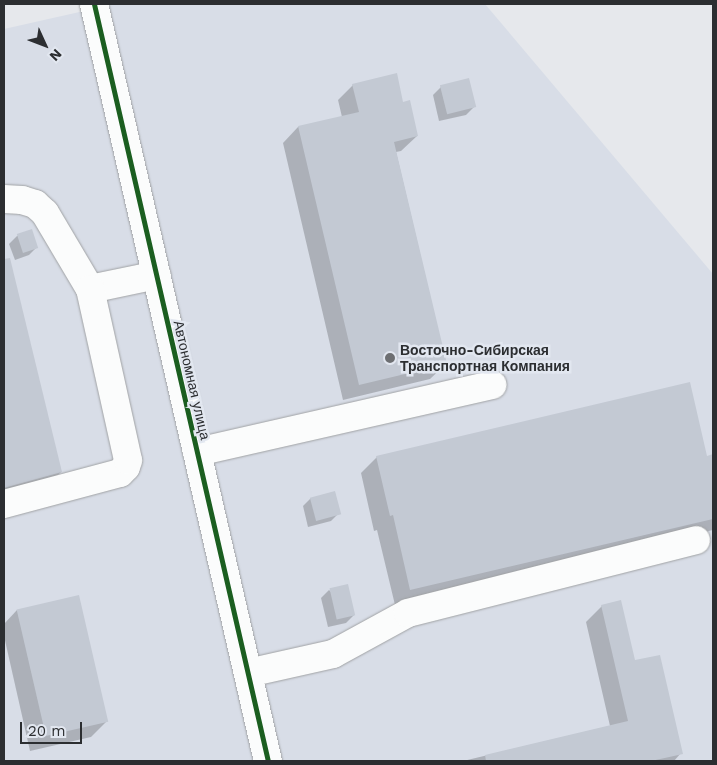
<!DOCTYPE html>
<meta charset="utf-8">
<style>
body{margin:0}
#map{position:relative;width:717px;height:765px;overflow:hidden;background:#e6e8ec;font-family:"Work Sans",sans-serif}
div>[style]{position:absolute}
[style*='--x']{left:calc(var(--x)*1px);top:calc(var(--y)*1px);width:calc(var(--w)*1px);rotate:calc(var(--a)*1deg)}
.built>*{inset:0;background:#d8dde7}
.shadow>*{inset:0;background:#0003}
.building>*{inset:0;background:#c3c9d3;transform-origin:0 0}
.roads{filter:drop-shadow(0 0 1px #a0a2a4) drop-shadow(0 0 1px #a0a2a4)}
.minor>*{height:28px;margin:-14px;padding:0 14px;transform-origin:14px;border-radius:14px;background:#fbfcfc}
.cycleway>*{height:5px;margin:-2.5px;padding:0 2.5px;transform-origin:2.5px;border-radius:2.5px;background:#1b5e20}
.dots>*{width:14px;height:14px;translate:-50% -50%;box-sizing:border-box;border:2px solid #e2e7f0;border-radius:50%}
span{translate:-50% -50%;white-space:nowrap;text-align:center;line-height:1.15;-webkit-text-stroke:5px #e2e7f0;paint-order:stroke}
.poi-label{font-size:14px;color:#2c2e31;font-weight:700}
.left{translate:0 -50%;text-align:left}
.street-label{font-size:14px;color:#2c2e31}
.frame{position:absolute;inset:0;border:5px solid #2c2e31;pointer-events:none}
.north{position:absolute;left:20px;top:20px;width:50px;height:50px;-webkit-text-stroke:4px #e2e7f0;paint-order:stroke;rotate:133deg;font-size:14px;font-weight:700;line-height:20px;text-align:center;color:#2c2e31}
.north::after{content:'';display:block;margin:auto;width:18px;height:22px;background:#2c2e31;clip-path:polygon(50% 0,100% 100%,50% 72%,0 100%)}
.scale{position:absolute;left:20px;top:722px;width:62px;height:22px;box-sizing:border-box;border:2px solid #2c2e31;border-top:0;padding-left:6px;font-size:15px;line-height:18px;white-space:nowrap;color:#2c2e31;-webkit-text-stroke:4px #e2e7f0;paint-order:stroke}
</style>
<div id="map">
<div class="built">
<i style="clip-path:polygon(115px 4px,485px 4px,713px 274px,713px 761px,4px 761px,4px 29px)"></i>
</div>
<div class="shadow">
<i style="clip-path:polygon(353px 85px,402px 103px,417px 136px,401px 151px,396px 152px,446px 364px,430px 379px,343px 400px,283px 143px,298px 127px,342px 117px,338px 100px)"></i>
<i style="clip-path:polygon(441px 87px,475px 106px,466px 115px,439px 121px,433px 95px)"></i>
<i style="clip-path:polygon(31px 231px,37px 247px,29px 255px,15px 260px,9px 244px,17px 236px)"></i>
<i style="clip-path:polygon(11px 266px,61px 472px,45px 488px,4px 499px,4px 268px)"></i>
<i style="clip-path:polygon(713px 456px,713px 530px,395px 605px,377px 530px,374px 531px,361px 473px,377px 457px)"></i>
<i style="clip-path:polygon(311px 498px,339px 513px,331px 521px,308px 527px,303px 506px)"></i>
<i style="clip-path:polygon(329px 590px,354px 615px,346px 623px,328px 627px,321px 598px)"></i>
<i style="clip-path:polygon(602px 606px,634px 662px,681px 753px,674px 761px,463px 761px,610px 726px,586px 622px)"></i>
<i style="clip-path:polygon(17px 610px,107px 721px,91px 737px,30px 751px,4px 636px,4px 624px)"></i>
</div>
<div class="building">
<i style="clip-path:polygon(397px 73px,403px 102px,410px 100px,418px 136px,394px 142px,447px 364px,359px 385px,298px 126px,359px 112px,352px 84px)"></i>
<i style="left:469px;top:78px;width:30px;height:30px;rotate:76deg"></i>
<i style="left:32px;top:229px;width:20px;height:16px;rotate:72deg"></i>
<i style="clip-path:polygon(10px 258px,62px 472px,4px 488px,4px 259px)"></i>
<i style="clip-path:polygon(690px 382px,707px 456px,713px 454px,713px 519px,410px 590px,393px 515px,390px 516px,376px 456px)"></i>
<i style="left:335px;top:491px;width:24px;height:26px;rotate:75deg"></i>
<i style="left:348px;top:584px;width:32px;height:19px;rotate:77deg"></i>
<i style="left:79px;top:595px;width:130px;height:64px;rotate:77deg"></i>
<i style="clip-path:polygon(621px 600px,635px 660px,660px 655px,683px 754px,651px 761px,486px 761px,485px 755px,628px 721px,601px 605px)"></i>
</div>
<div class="roads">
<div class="minor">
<i style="--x:94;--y:4;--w:777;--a:77.06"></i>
<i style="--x:4;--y:199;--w:18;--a:3"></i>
<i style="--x:22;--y:200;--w:14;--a:17"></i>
<i style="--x:35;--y:204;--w:13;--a:42"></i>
<i style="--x:45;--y:213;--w:88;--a:59.4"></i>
<i style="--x:90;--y:289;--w:68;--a:-11.8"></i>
<i style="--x:197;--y:452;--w:303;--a:-12.8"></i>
<i style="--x:4;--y:504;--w:120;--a:-15"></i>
<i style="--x:120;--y:473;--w:8;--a:-45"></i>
<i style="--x:126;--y:467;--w:7;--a:-74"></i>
<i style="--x:128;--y:460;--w:175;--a:-102.5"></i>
<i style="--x:248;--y:673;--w:87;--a:-12.6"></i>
<i style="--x:333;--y:654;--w:85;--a:-28.7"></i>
<i style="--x:408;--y:613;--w:297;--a:-14.2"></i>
</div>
</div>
<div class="cycleway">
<i style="--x:94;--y:4;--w:777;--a:77.06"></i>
</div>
<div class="dots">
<i style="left:390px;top:358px;background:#6d6f72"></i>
</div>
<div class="poi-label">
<span class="left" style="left:400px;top:358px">Восточно-Сибирская<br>Транспортная Компания</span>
</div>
<div class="street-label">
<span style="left:192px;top:380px;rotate:77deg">Автономная улица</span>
</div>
<div class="frame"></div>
<div class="north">N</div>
<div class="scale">20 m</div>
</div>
